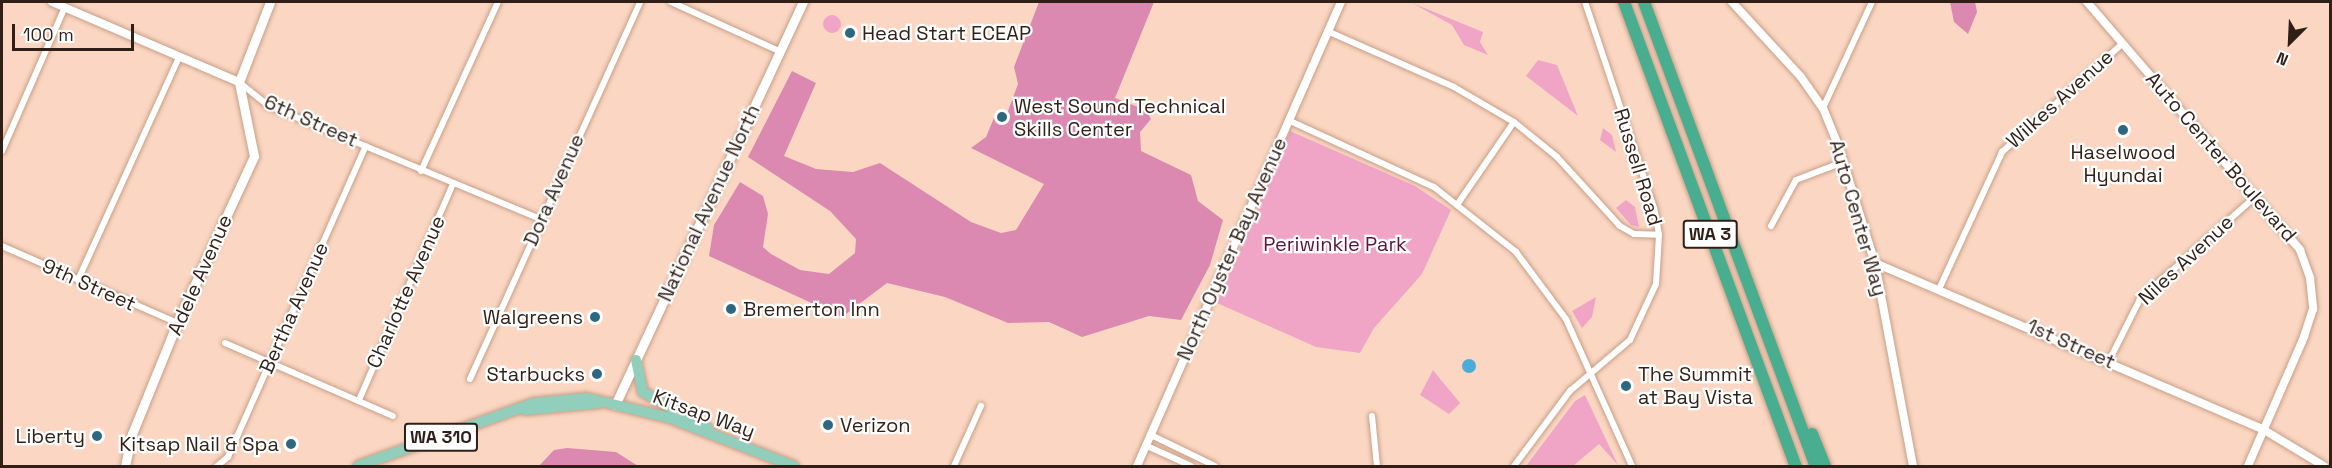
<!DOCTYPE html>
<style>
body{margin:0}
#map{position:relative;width:2332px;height:468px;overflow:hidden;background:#fbd7c3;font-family:"Space Grotesk",sans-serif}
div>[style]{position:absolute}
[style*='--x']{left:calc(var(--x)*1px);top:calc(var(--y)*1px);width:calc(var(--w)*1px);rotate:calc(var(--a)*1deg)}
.green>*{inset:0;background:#f0a5c7}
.round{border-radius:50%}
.forest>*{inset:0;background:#db89b0}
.water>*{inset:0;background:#4bacd7}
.roads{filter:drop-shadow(0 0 2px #c99f87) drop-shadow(0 0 2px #c99f87)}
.minor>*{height:6px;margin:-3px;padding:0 3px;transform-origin:3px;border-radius:3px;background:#fff}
.tertiary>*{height:8px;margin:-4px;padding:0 4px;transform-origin:4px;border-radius:4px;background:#fff}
.secondary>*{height:9px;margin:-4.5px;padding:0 4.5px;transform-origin:4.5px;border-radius:4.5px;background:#fff}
.primary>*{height:10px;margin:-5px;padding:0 5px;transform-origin:5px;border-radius:5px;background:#92cebc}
.motorway>*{height:12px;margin:-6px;padding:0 6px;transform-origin:6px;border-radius:6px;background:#49ae90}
.dots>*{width:16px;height:16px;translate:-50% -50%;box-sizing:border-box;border:3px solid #fff;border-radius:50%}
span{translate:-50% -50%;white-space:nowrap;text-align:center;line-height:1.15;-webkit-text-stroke:4.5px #fff;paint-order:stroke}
.shield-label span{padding:2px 4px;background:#fff;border:2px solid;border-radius:4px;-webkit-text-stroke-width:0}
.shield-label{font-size:18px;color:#2f1f16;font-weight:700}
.poi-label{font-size:20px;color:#2f1f16}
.left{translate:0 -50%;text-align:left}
.right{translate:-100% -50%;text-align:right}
.street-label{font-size:20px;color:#2f1f16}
.park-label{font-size:20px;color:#5a123b}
.frame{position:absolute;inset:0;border:3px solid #2f1f16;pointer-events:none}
.north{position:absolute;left:2260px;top:12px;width:60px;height:60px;-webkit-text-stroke:4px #fff;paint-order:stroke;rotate:204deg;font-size:16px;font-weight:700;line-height:24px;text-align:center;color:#2f1f16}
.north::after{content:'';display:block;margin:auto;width:21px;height:27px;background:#2f1f16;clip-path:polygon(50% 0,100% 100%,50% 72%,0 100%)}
.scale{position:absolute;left:12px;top:24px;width:122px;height:27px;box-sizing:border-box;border:3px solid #2f1f16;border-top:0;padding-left:8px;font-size:18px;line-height:21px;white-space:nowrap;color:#2f1f16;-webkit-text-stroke:4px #fff;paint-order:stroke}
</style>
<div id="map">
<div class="green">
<i style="clip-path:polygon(1412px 3px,1483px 32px,1480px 42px,1488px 55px,1464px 45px,1452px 25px)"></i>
<i class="round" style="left:823px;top:15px;width:18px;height:18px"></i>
<i style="clip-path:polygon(1538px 60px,1557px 65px,1578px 116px,1526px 76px)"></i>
<i style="clip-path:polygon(1603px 128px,1612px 135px,1616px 152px,1600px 140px)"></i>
<i style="clip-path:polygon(1290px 131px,1415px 186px,1451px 210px,1422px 274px,1374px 328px,1360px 353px,1316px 347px,1217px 303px)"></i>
<i style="clip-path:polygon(1626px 200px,1635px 207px,1639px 227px,1631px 225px,1616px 208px)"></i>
<i style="clip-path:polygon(1596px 297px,1592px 317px,1582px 328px,1572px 311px)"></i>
<i style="clip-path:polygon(1433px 370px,1460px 403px,1449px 414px,1420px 395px)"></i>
<i style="clip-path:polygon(1585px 395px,1618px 465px,1599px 444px,1573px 466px,1526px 466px,1575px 401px)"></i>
</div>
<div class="forest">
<i style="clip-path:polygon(1039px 2px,1154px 2px,1115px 98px,1146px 110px,1151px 119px,1140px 132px,1141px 151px,1191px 175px,1198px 201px,1223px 220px,1210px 265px,1181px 320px,1149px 316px,1082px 337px,1049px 322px,1008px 323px,945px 297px,887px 283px,842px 317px,709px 256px,714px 225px,740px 182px,763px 196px,768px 214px,763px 247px,771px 254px,800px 270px,829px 274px,855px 253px,856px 239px,830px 211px,748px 157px,792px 71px,816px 83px,784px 156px,816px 169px,853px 172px,880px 163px,971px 222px,1001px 233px,1016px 230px,1044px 184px,971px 148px,986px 137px,996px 113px,1008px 111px,1018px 84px,1014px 67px)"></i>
<i style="clip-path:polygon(1950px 2px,1975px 2px,1977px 12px,1968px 34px,1954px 22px)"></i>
<i style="clip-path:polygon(567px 448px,616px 452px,638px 466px,539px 466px,554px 450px)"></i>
</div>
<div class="water">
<i class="round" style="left:1462px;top:359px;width:14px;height:14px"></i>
</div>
<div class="roads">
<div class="minor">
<i style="--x:671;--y:2;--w:121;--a:24.4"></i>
<i style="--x:1327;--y:31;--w:139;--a:23.8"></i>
<i style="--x:1454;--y:87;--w:69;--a:30.3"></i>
<i style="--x:1514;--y:122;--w:55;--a:39.1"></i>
<i style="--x:1557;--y:157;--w:93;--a:47.6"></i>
<i style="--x:1620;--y:226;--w:16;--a:30"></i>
<i style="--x:1634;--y:234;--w:25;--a:2"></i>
<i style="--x:239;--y:82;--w:38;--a:39"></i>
<i style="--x:269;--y:106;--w:294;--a:22.6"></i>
<i style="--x:1823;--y:108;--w:117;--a:-65.2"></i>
<i style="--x:1288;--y:120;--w:161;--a:24.7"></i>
<i style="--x:1434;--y:187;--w:105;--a:38.4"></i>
<i style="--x:1516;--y:252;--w:84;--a:53.3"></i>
<i style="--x:1566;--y:319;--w:161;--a:65.8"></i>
<i style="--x:2;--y:151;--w:157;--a:-66.4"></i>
<i style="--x:421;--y:171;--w:186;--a:-65.5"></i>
<i style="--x:1459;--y:202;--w:97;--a:-55.5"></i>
<i style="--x:1771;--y:226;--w:52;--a:-61.5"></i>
<i style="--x:1796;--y:180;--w:50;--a:-21"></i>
<i style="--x:2;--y:246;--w:191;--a:23.7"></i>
<i style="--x:78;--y:280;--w:245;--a:-65.6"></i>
<i style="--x:1940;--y:287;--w:149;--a:-65.3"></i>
<i style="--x:2002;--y:152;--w:161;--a:-42"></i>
<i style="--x:225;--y:343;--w:183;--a:23.5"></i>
<i style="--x:2109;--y:361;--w:69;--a:-63.4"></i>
<i style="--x:2140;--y:299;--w:154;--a:-41.6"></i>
<i style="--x:470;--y:379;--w:414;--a:-65.7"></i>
<i style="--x:359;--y:400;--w:236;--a:-66.5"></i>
<i style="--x:1372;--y:416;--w:50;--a:84.3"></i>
<i style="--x:1151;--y:435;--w:71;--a:25.8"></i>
<i style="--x:1147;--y:446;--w:48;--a:24.4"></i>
<i style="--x:217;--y:466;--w:14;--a:-39"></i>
<i style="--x:228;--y:457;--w:340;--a:-66.1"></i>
<i style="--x:954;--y:466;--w:66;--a:-65.8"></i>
<i style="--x:1514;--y:466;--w:94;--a:-53.3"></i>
<i style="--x:1570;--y:391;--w:79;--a:-40.4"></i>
<i style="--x:1630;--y:340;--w:62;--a:-65.1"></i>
<i style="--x:1656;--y:284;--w:49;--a:-86.5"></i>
<i style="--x:1659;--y:235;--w:27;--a:-100"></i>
<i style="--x:1654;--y:208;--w:217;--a:-108.5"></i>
</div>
<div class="tertiary">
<i style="--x:52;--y:2;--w:203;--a:23.2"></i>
<i style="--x:1732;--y:2;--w:102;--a:47.4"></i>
<i style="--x:1801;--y:77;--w:38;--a:55"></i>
<i style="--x:1823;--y:108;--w:40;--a:68"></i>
<i style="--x:1838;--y:145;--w:124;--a:72.6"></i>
<i style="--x:1875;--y:263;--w:207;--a:79.4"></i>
<i style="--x:2087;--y:2;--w:327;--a:49.3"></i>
<i style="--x:2300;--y:250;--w:30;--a:70"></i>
<i style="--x:2310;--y:278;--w:31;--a:84"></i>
<i style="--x:2313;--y:309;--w:29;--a:108"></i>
<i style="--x:2304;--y:337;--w:141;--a:113.5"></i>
<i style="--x:1875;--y:263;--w:423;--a:23.2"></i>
<i style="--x:2264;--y:430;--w:70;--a:31"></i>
<i style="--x:1137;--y:466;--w:507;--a:-66.27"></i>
</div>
<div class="secondary">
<i style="--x:615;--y:405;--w:445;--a:-65"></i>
<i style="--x:125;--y:466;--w:33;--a:-78"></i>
<i style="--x:132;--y:434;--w:120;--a:-67.9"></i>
<i style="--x:177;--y:323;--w:184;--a:-65.2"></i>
<i style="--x:254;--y:156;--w:76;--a:-101.5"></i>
<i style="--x:239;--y:82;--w:86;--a:-68.8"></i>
</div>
<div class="primary">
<i style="--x:636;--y:360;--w:33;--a:78"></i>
<i style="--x:643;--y:392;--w:75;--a:29.6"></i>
<i style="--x:525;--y:410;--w:74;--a:-5.4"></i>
<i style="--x:358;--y:466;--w:187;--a:-19.7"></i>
<i style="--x:534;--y:403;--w:53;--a:-5.4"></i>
<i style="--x:587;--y:398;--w:85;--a:13.5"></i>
<i style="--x:670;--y:418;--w:133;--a:21.2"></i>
</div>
<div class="motorway">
<i style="--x:1624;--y:2;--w:495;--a:69.7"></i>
<i style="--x:1644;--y:2;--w:495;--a:69.7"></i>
<i style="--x:1812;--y:434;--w:35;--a:68"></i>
</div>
</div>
<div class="dots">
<i style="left:850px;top:33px;background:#2e6780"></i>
<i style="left:1002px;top:117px;background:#2e6780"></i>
<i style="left:2123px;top:130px;background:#2e6780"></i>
<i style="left:731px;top:309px;background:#2e6780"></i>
<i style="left:595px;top:317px;background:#2e6780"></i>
<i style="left:597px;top:374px;background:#2e6780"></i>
<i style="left:1626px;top:386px;background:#2e6780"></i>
<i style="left:828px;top:425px;background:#2e6780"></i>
<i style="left:97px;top:436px;background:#2e6780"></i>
<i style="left:291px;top:444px;background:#2e6780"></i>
</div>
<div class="shield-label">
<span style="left:1710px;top:234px">WA 3</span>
<span style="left:441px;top:437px">WA 310</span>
</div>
<div class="poi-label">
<span class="left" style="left:862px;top:33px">Head Start ECEAP</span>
<span class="left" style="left:1014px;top:118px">West Sound Technical<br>Skills Center</span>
<span style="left:2123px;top:164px">Haselwood<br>Hyundai</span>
<span class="left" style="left:743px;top:309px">Bremerton Inn</span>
<span class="right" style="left:583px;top:317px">Walgreens</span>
<span class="right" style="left:585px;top:374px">Starbucks</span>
<span class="left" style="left:1638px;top:386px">The Summit<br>at Bay Vista</span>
<span class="left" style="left:840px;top:425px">Verizon</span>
<span class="right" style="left:85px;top:436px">Liberty</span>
<span class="right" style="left:279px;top:444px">Kitsap Nail &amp; Spa</span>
</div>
<div class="street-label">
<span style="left:2060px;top:99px;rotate:-42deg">Wilkes Avenue</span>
<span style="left:311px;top:121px;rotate:24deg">6th Street</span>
<span style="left:2221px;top:157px;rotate:49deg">Auto Center Boulevard</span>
<span style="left:1638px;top:167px;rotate:73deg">Russell Road</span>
<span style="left:554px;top:190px;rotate:-66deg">Dora Avenue</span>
<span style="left:709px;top:203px;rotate:-65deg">National Avenue North</span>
<span style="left:1858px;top:218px;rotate:74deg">Auto Center Way</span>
<span style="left:1232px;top:249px;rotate:-66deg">North Oyster Bay Avenue</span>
<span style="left:2186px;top:260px;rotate:-43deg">Niles Avenue</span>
<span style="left:200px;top:275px;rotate:-66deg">Adele Avenue</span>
<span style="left:89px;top:285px;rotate:24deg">9th Street</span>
<span style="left:406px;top:292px;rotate:-66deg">Charlotte Avenue</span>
<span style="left:294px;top:308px;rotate:-66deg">Bertha Avenue</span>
<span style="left:2071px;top:344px;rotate:24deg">1st Street</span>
<span style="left:704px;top:414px;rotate:20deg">Kitsap Way</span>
</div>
<div class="park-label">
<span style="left:1335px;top:244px">Periwinkle Park</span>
</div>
<div class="frame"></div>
<div class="north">N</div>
<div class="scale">100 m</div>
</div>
